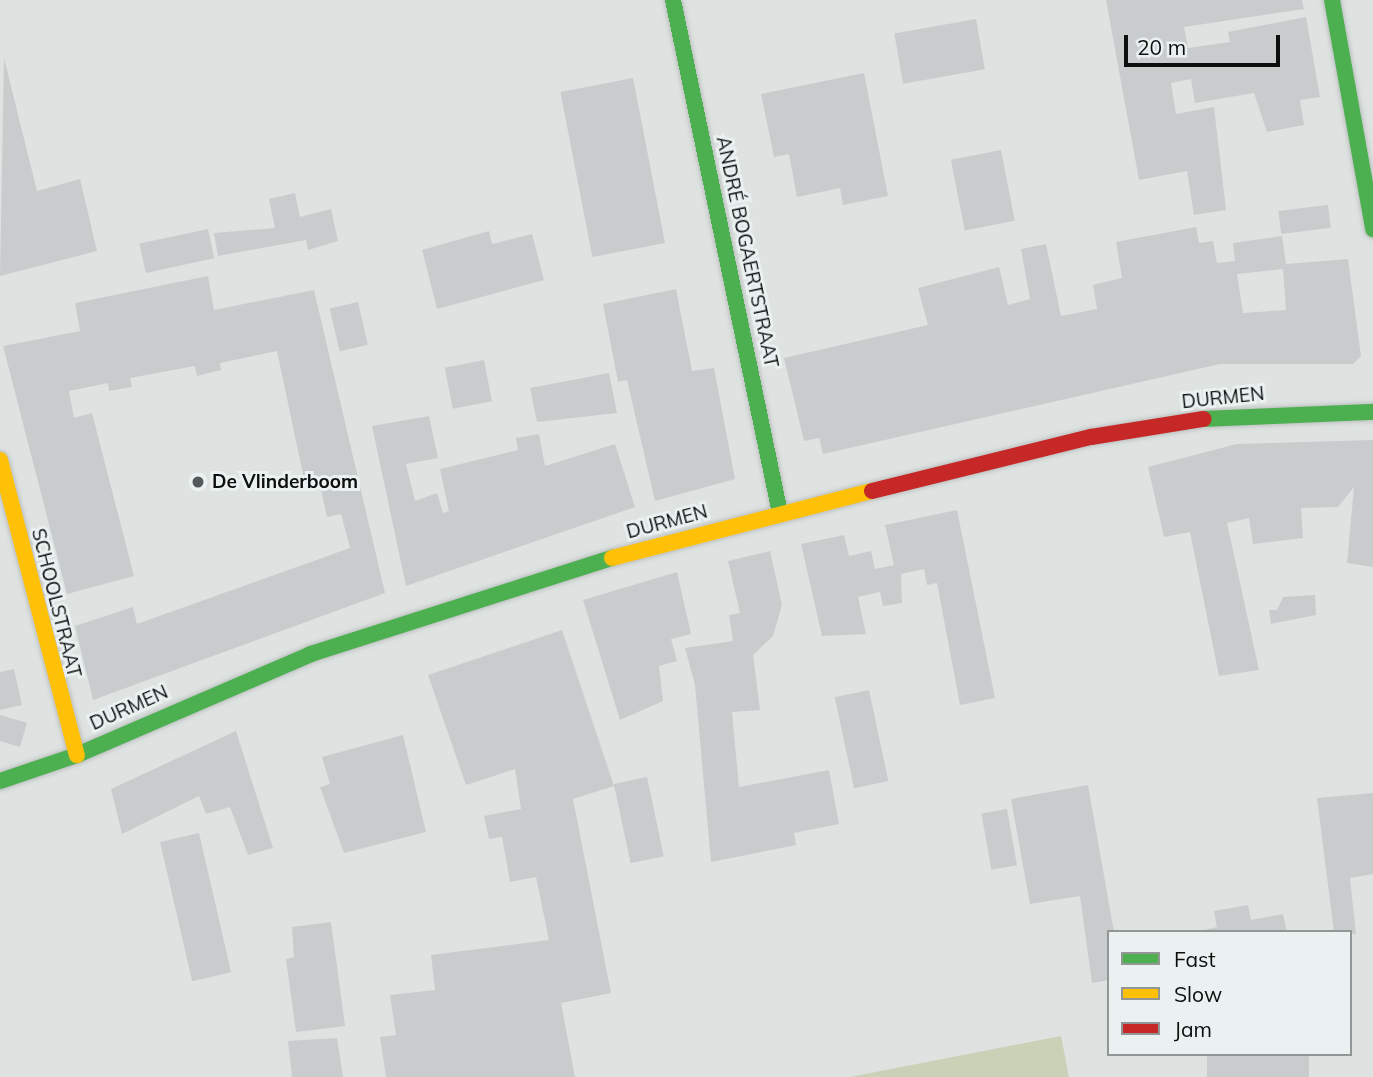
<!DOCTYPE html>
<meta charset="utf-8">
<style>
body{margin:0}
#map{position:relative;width:1373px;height:1077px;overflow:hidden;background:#dee3e2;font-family:Mulish,sans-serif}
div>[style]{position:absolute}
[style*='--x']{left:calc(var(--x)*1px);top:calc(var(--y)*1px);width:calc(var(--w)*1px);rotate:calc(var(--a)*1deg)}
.green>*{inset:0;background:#cbd1b7}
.building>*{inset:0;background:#c8cccc;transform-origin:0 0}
.roads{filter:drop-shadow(0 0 2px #bdc0bf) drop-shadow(0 0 2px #bdc0bf)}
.fast>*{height:16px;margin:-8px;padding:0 8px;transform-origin:8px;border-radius:8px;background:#4caf50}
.slow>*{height:16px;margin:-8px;padding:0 8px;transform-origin:8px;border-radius:8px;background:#ffc107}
.jam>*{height:16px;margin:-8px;padding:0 8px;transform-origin:8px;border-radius:8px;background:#c62828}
.dots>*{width:19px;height:19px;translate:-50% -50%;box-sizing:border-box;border:4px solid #eaf1f0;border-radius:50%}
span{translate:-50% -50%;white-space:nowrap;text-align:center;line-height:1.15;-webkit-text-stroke:6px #eaf1f0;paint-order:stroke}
.street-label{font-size:19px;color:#0d0f0f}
.poi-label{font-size:19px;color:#0d0f0f;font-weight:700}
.left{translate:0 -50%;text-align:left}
.legend{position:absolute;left:1107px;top:930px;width:245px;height:126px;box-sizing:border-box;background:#eaf1f0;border:2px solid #929796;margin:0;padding:9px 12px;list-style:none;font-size:21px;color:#0d0f0f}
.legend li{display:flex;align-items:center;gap:14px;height:35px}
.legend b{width:35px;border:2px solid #929796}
.scale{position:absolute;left:1124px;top:35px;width:156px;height:32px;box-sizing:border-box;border:4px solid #0d0f0f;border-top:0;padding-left:9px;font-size:21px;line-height:24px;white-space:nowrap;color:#0d0f0f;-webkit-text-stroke:5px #eaf1f0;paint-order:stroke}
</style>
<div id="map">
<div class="green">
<i style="clip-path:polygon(1061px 1036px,1069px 1077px,850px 1077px)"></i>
</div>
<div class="building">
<i style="clip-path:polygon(1106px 0,1302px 0,1304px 9px,1184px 27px,1188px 48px,1230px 42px,1228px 32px,1306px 17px,1320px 97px,1300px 100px,1304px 125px,1267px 132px,1254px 93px,1195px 103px,1191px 79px,1171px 83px,1176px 114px,1214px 107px,1226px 210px,1194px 215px,1187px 171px,1139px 180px)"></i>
<i style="left:976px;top:19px;width:51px;height:83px;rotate:80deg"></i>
<i style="clip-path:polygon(4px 58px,37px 191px,80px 179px,97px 251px,0 276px)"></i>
<i style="clip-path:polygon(864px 73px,888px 196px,843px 205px,840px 188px,797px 197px,789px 154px,774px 157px,761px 94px)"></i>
<i style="left:633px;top:78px;width:168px;height:74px;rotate:79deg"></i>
<i style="left:1001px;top:150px;width:72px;height:51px;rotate:79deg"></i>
<i style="clip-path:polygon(295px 193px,300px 217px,331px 209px,338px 241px,308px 250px,306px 240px,218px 256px,214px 233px,275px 228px,269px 199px)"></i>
<i style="left:1328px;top:205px;width:23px;height:50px;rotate:83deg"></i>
<i style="clip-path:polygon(evenodd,1196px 227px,1199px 243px,1213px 241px,1217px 263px,1235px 261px,1233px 243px,1282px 236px,1286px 264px,1348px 259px,1361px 356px,1353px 364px,1220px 364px,823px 454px,819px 438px,804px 441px,784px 358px,928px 325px,918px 288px,999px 267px,1008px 305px,1030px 299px,1021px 249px,1046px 244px,1061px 316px,1097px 309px,1093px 285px,1122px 278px,1116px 242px,1196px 227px,1283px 269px,1286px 310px,1243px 313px,1237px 274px,1283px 269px)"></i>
<i style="left:208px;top:229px;width:30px;height:70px;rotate:78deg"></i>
<i style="clip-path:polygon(489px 231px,492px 244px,532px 234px,544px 280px,437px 309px,422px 250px)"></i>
<i style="clip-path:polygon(208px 276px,214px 310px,314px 290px,385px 593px,93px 700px,75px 626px,133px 607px,137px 624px,350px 548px,341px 514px,327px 517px,318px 476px,304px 479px,277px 351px,220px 363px,221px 370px,197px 376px,195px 366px,130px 378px,132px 387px,109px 391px,108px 383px,69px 391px,74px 418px,92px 413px,134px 576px,67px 594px,3px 346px,80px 331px,75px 303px)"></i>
<i style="clip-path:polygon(676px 289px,692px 371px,714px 368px,735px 479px,655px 501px,627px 380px,618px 382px,603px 304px)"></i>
<i style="left:358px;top:302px;width:44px;height:29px;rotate:77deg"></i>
<i style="left:484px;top:360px;width:42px;height:40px;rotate:79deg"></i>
<i style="clip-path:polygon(609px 373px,617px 413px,537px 422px,530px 388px)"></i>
<i style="clip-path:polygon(429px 416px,438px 458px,406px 464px,415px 501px,437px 493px,443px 513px,449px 511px,440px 469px,518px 450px,516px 438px,539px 434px,545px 466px,615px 444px,635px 507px,406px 586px,372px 426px)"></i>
<i style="clip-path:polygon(1373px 440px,1373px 567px,1347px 563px,1354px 487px,1338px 507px,1301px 508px,1303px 538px,1253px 544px,1249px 518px,1227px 523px,1259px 670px,1219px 676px,1190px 532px,1164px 537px,1148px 467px,1237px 444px)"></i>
<i style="clip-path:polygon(957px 510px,995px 698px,960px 705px,937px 583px,927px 585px,924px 569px,901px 574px,902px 603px,883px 606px,880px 592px,858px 597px,866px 634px,822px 636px,801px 544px,844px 535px,849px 556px,871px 551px,875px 569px,894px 565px,885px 525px)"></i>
<i style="clip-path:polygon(770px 551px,782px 605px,773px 636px,753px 655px,760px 710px,732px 712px,739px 787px,829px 770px,839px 824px,794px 833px,796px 845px,711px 862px,695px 685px,685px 648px,733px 641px,729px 615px,740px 613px,728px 561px)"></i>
<i style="clip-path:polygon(677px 572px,691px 634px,671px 639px,677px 661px,659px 666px,663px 701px,620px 720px,583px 600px)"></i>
<i style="clip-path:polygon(1315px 595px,1316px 615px,1271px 624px,1269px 610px,1277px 610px,1283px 597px)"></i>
<i style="clip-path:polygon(562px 630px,614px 786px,573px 799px,611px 993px,561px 1003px,575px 1077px,386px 1077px,380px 1037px,396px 1035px,390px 995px,435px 990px,431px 955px,549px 940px,536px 877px,510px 882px,502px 837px,489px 839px,484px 816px,521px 809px,515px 769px,466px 785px,428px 675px)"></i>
<i style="clip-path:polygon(14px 669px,22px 705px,0 710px,0 672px)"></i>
<i style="left:869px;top:690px;width:93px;height:35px;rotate:78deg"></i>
<i style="clip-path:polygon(0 715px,27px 723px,20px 747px,0 741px)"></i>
<i style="clip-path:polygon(236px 731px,273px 848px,248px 855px,230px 807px,206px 814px,199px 796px,122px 834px,111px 789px)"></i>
<i style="clip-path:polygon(403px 735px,426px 832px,344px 853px,320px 787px,330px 784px,322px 757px)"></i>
<i style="left:647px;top:777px;width:81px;height:34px;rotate:78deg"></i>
<i style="clip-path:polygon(1088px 785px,1114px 932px,1109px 932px,1109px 980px,1092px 983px,1080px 896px,1030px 904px,1011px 799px)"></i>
<i style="clip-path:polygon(1373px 793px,1373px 874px,1350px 878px,1356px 934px,1334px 932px,1317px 798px)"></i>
<i style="left:1007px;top:809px;width:57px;height:26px;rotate:80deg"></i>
<i style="left:199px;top:833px;width:143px;height:40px;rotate:77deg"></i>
<i style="clip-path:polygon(1248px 905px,1251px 920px,1283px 914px,1287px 932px,1195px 932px,1217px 927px,1214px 911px)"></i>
<i style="clip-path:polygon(331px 922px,345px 1026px,296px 1032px,286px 959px,294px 957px,292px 927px)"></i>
<i style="clip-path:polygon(337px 1038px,343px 1077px,292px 1077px,288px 1041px)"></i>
<i style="left:1207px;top:1054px;width:102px;height:23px"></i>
</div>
<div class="roads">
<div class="fast">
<i style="--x:673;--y:0;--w:524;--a:78.22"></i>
<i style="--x:1332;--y:0;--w:233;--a:79.8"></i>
<i style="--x:1204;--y:419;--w:169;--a:-2.4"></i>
<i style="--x:0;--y:781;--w:81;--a:-18.7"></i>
<i style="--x:77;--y:755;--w:255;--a:-23.3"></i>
<i style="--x:311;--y:654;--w:316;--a:-17.7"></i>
</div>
<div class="slow">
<i style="--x:0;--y:460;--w:305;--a:75.4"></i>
<i style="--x:612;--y:558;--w:268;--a:-14.5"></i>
</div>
<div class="jam">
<i style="--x:872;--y:491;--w:226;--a:-13.9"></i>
<i style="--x:1091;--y:437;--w:114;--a:-9.1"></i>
</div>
</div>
<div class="dots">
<i style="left:198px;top:482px;background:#565959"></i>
</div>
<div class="street-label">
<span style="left:747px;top:252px;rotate:78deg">ANDRÉ BOGAERTSTRAAT</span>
<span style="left:1223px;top:398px;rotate:-6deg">DURMEN</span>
<span style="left:667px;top:522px;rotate:-15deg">DURMEN</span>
<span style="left:56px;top:603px;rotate:76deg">SCHOOLSTRAAT</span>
<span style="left:129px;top:708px;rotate:-24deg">DURMEN</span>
</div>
<div class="poi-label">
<span class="left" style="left:212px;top:482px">De Vlinderboom</span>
</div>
<ul class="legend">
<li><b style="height:9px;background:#4caf50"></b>Fast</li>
<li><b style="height:9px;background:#ffc107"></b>Slow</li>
<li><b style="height:9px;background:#c62828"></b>Jam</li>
</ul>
<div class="scale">20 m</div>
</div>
